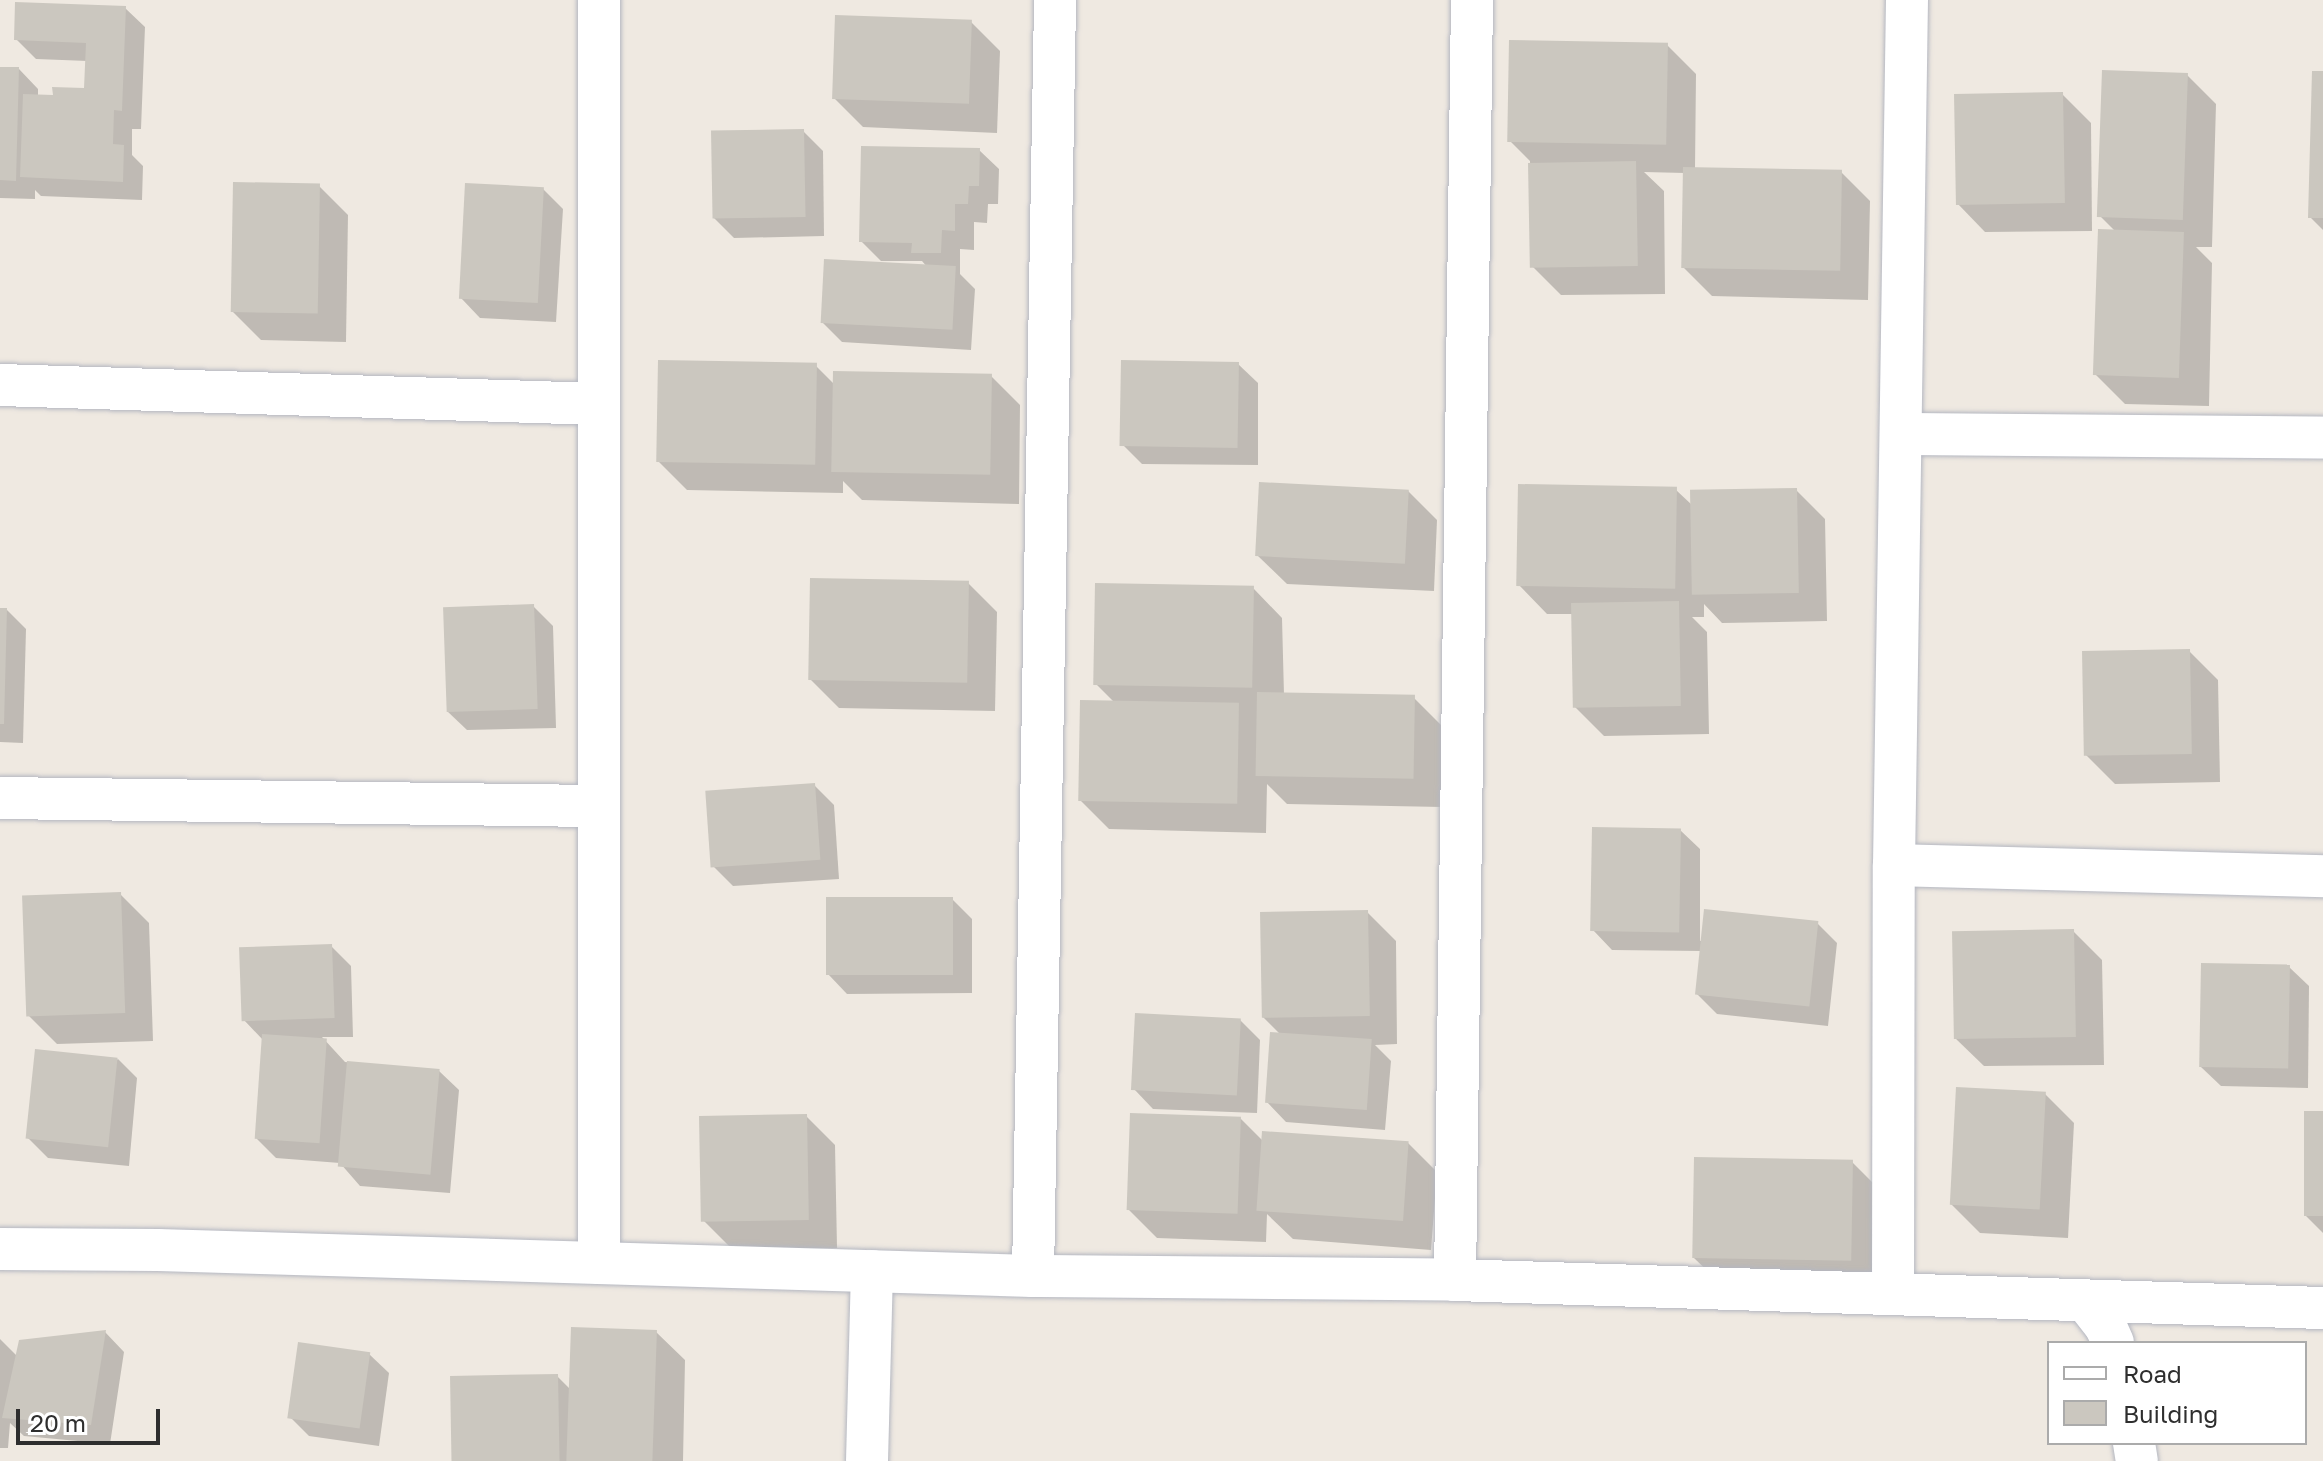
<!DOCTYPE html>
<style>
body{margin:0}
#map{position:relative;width:2323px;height:1461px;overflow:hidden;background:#efe9e1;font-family:"Golos Text",sans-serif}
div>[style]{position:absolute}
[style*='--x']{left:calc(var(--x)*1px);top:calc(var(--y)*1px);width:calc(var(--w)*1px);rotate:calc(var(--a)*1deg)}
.shadow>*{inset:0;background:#0003}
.building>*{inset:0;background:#cbc7bf;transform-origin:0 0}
.roads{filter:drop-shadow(0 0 2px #b4b7c1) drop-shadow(0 0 2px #b4b7c1)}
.minor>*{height:42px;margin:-21px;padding:0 21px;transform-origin:21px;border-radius:21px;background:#fff}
span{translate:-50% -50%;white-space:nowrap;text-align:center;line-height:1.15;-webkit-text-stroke:6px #fff;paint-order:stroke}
.legend{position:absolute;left:2047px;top:1341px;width:260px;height:104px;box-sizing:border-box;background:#fff;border:2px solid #ababab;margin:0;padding:10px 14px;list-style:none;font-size:24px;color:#2e2e2e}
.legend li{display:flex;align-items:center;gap:16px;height:40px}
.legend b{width:40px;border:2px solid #ababab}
.scale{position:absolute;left:16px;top:1409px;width:144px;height:36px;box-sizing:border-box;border:4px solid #2e2e2e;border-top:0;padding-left:10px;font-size:24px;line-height:28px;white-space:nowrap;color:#2e2e2e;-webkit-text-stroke:6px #fff;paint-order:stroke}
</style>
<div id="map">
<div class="shadow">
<i style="clip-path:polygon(125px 8px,145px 27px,141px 129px,132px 129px,132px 155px,143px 166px,142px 200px,41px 196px,35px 190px,35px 199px,0 198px,0 69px,19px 69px,38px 89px,38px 96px,55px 97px,86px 90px,88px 61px,36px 59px,16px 39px)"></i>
<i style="clip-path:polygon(971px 22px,1000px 51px,997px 133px,863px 127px,834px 98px)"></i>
<i style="clip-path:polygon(1667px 45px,1696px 74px,1695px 169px,1841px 172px,1870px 201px,1868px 300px,1712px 296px,1683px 267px,1685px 173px,1644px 172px,1664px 191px,1665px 294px,1561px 295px,1532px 266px,1530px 161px,1510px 141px)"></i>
<i style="clip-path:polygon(2323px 73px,2323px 230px,2310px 217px)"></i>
<i style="clip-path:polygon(2187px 75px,2216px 104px,2212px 247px,2196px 247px,2212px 263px,2209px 406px,2125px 404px,2096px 375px,2116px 232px,2100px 216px)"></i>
<i style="clip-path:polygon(2062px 94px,2091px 123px,2092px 231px,1985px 232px,1957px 203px)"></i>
<i style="clip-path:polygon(803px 131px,823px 151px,824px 236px,734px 238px,714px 218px)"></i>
<i style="clip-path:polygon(979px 150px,999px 169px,998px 204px,988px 204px,987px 223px,974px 222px,974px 250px,960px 249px,960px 274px,975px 289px,971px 350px,842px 342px,822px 322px,928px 268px,922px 261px,881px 261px,861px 241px)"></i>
<i style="clip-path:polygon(319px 186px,348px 215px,346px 342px,261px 340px,232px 311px)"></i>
<i style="clip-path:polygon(543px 189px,563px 209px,556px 322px,480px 318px,461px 298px)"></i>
<i style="clip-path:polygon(1238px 364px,1258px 383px,1258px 465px,1142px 464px,1123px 445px)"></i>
<i style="clip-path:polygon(816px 366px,835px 385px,991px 376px,1020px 405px,1019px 504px,862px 500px,843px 481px,843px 493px,687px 490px,658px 461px)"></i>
<i style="clip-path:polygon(1676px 490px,1692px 505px,1796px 490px,1825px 519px,1827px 621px,1722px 623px,1704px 604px,1704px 617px,1692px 617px,1707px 632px,1709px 734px,1604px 736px,1575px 707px,1573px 614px,1547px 614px,1519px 585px)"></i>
<i style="clip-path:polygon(1408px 491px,1437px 520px,1434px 591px,1287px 584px,1258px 556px)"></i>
<i style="clip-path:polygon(968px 583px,997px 612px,995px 711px,839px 708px,810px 679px)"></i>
<i style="clip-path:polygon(1254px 589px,1282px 618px,1284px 695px,1414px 698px,1443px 727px,1442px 807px,1287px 804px,1267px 784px,1266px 833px,1109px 829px,1080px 800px,1114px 702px,1096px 684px)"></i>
<i style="clip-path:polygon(533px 606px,553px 626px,556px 728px,467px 730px,447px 711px)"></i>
<i style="clip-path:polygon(0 609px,7px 610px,26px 629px,23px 743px,0 742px)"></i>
<i style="clip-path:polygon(2189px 651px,2218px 680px,2220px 782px,2115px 784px,2086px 755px)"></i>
<i style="clip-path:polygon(814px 785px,834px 805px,839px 879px,733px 886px,713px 866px)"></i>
<i style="clip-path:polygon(1680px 830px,1700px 849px,1700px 941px,1817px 923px,1837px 943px,1828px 1026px,1717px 1014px,1697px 994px,1702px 951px,1612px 950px,1593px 930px)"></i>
<i style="clip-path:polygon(120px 894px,149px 923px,153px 1041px,57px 1044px,28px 1015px)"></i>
<i style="clip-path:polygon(952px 899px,972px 919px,972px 993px,847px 994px,828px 974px)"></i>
<i style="clip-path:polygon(1367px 912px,1396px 941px,1397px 1044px,1375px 1045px,1391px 1061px,1385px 1130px,1286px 1122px,1267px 1102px,1281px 1035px,1263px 1017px)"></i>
<i style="clip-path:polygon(2073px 931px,2102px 960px,2104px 1065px,1984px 1066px,1955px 1038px)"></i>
<i style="clip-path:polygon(331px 946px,351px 966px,353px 1037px,322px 1037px,345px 1062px,439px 1071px,459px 1090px,450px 1193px,360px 1186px,340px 1163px,276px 1158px,257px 1139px,263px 1040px,243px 1019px)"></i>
<i style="clip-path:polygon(2289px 967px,2309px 986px,2308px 1088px,2221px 1086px,2201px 1067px)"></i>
<i style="clip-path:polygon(1240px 1020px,1260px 1040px,1257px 1113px,1153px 1109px,1134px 1089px)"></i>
<i style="clip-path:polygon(118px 1059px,137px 1078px,129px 1166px,48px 1158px,28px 1138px)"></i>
<i style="clip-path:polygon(2045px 1094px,2074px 1123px,2068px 1238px,1980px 1233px,1951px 1204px)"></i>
<i style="clip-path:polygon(2323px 1113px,2323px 1233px,2305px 1215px)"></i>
<i style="clip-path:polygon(806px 1116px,835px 1145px,837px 1248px,732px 1249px,703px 1220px)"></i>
<i style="clip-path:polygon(1240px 1118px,1264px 1142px,1408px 1143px,1437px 1172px,1431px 1250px,1293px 1239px,1267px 1214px,1266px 1242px,1157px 1238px,1128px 1209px)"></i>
<i style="clip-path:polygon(1852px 1162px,1881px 1191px,1879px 1290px,1723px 1286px,1694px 1258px)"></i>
<i style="clip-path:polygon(105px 1332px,124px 1352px,110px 1444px,24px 1436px,10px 1423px,8px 1448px,0 1448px,0 1339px,17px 1356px)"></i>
<i style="clip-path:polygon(656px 1332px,685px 1360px,683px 1461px,454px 1461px,557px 1376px,571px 1390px)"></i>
<i style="clip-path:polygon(369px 1354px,389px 1373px,379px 1446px,309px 1436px,290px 1417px)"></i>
</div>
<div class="building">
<i style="clip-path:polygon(15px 2px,126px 6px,122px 111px,114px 110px,113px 144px,124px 145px,123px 182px,20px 177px,23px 94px,53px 95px,52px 87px,84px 88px,86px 43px,14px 40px)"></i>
<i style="left:835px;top:15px;width:137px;height:84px;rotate:2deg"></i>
<i style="left:1509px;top:40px;width:159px;height:102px;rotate:1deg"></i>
<i style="clip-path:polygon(0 67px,19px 67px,16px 181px,0 180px)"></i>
<i style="left:2102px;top:70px;width:86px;height:147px;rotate:2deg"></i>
<i style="clip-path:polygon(2312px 71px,2323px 71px,2323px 218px,2308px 218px)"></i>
<i style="left:2063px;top:92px;width:111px;height:109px;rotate:89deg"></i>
<i style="left:804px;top:129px;width:88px;height:93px;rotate:89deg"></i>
<i style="clip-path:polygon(861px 146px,980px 148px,979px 186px,969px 186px,968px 204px,955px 204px,955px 231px,942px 230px,941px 253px,911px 253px,912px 243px,859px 242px)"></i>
<i style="left:1636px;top:161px;width:105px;height:108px;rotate:89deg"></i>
<i style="left:1683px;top:167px;width:159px;height:101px;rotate:1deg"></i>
<i style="left:233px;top:182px;width:87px;height:130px;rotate:1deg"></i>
<i style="left:465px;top:183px;width:79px;height:116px;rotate:3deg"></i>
<i style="left:2098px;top:229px;width:86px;height:146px;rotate:2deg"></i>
<i style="left:824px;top:259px;width:132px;height:64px;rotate:3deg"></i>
<i style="left:658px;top:360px;width:159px;height:102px;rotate:1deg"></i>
<i style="left:1121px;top:360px;width:118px;height:86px;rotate:1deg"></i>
<i style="left:833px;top:371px;width:159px;height:101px;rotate:1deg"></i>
<i style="left:1259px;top:482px;width:150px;height:74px;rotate:3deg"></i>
<i style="left:1518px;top:484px;width:159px;height:102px;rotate:1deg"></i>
<i style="left:1797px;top:488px;width:105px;height:107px;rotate:89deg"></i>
<i style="left:810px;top:578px;width:159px;height:102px;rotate:1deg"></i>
<i style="left:1095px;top:583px;width:159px;height:102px;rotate:1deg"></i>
<i style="left:1679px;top:601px;width:105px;height:108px;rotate:89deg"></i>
<i style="left:534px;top:604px;width:105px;height:91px;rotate:88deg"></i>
<i style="clip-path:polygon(0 608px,7px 608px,4px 724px,0 724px)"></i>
<i style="left:2190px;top:649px;width:105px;height:108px;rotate:89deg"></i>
<i style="left:1257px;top:692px;width:158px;height:84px;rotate:1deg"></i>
<i style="left:1080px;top:700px;width:159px;height:101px;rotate:1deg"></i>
<i style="left:815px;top:783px;width:77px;height:110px;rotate:86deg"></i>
<i style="left:1592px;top:827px;width:89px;height:104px;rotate:1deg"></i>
<i style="left:121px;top:892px;width:121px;height:99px;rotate:88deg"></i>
<i style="left:826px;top:897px;width:127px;height:78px"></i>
<i style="left:1704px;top:909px;width:115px;height:86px;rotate:6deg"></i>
<i style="left:1368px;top:910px;width:106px;height:108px;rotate:89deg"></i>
<i style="left:2074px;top:929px;width:108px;height:122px;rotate:89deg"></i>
<i style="left:332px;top:944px;width:74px;height:93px;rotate:88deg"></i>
<i style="left:2201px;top:963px;width:89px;height:104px;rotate:1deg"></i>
<i style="left:1135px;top:1013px;width:106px;height:77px;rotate:3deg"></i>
<i style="left:1270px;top:1032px;width:102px;height:71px;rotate:4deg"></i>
<i style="left:262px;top:1034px;width:65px;height:105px;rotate:4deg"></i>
<i style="left:35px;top:1049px;width:83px;height:90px;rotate:6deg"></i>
<i style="left:347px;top:1061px;width:93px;height:106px;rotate:5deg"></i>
<i style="left:1956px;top:1087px;width:90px;height:118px;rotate:3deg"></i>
<i style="left:2304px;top:1111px;width:19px;height:105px"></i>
<i style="left:1130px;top:1113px;width:111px;height:97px;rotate:2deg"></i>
<i style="left:807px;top:1114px;width:106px;height:108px;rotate:89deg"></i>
<i style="left:1262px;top:1131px;width:147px;height:80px;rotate:4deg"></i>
<i style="left:1694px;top:1157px;width:159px;height:101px;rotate:1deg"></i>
<i style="left:571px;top:1327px;width:86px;height:134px;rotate:2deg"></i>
<i style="clip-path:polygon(106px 1330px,91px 1425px,2px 1418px,19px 1340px)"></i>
<i style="left:298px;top:1342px;width:73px;height:77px;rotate:8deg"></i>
<i style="left:558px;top:1374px;width:87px;height:108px;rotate:89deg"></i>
</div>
<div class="roads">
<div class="minor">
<i style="--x:0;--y:385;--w:598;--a:1.82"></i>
<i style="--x:1901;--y:434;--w:422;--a:0.5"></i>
<i style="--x:0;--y:798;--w:599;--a:0.77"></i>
<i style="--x:1894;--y:865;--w:429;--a:1.5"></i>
<i style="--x:0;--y:1249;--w:158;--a:0.4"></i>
<i style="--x:158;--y:1250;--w:875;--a:1.7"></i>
<i style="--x:1033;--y:1276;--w:422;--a:0.5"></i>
<i style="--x:1455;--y:1280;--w:868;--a:1.85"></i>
<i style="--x:599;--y:1263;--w:1263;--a:-90"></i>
<i style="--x:1033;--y:1276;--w:1276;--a:-89.01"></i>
<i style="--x:1455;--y:1280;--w:1280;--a:-89.24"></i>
<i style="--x:1893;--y:1294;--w:429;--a:-89.9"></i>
<i style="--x:1894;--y:865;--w:865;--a:-89.14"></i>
<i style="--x:2086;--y:1301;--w:33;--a:52"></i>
<i style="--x:2106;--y:1327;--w:17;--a:66"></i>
<i style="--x:2134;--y:1443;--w:18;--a:81"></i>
<i style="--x:867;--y:1461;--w:190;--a:-88.5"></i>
</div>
</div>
<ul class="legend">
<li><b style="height:10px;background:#fff"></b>Road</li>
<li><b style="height:22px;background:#cbc7bf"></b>Building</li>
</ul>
<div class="scale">20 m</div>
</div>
